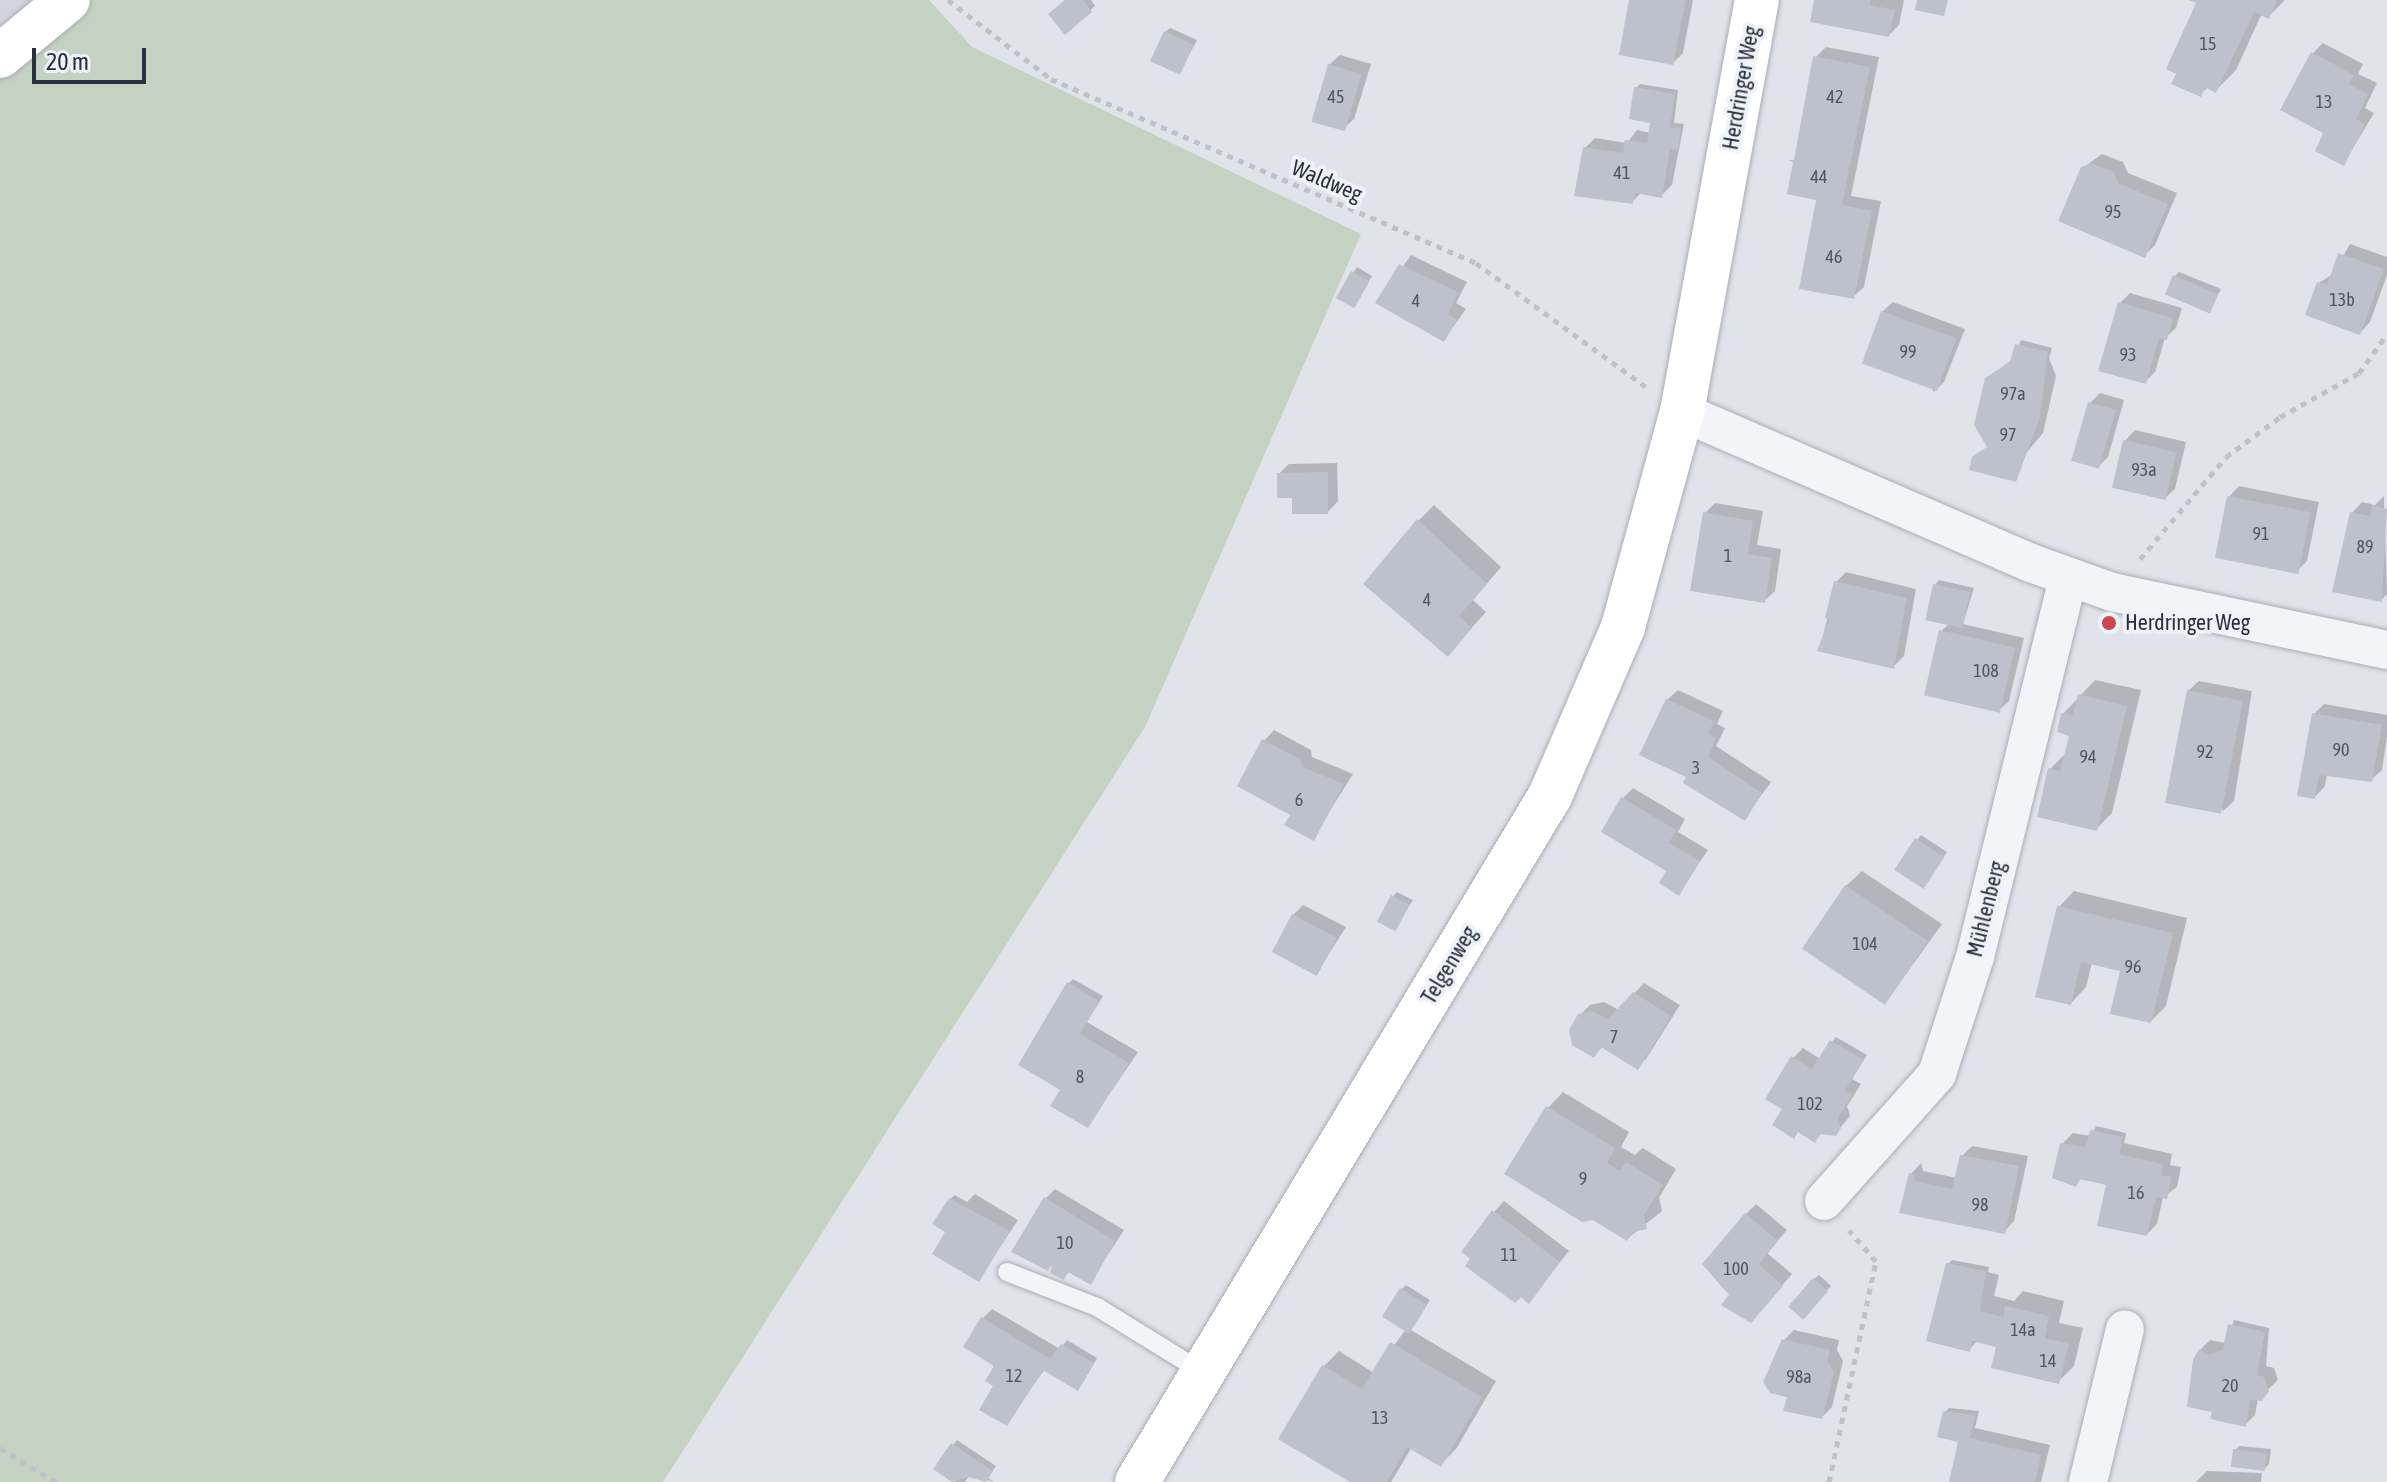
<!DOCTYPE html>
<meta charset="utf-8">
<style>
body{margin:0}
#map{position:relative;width:2387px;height:1482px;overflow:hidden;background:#e0e3e9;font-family:"Asap Condensed",sans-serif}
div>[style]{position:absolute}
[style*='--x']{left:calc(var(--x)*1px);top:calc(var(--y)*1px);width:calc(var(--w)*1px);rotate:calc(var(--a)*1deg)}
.built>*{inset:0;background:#d2d5de}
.green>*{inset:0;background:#c4d2c1}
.shadow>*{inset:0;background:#0003}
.building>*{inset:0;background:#bdc1cb;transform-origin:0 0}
.path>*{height:5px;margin-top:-2.5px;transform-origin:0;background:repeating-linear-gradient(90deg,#bec1c7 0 6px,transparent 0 12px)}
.roads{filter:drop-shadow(0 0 2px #a9adb6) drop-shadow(0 0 2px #a9adb6)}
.service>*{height:18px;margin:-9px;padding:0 9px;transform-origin:9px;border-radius:9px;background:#f2f4f7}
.minor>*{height:38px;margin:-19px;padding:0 19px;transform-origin:19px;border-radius:19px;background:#f2f4f7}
.secondary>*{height:44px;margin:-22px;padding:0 22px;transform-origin:22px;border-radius:22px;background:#fff}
.dots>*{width:22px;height:22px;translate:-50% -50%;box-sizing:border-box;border:4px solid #eff2f6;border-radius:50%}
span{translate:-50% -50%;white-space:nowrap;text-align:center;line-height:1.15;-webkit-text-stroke:8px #eff2f6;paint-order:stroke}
.number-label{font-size:18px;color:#4e5463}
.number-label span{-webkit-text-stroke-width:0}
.street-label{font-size:22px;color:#292f40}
.poi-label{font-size:22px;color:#292f40}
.left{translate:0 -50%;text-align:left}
.scale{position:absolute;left:32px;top:48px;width:114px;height:36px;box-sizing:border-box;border:4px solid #292f40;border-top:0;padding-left:10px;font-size:24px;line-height:28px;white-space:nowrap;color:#292f40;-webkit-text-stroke:6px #eff2f6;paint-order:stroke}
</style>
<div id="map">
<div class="built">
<i style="clip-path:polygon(0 0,42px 0,0 32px)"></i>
</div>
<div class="green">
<i style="clip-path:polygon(42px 0,929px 0,972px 47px,1361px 234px,1145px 727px,663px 1482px,0 1482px,0 32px)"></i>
</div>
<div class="shadow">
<i style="clip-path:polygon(1067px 0,1091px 0,1095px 6px,1065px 32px)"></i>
<i style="clip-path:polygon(1631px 0,1693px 0,1683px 53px,1673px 63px)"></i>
<i style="clip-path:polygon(1816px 0,1904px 0,1899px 25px,1889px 35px)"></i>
<i style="clip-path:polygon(2193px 0,2285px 0,2269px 16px,2262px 13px,2236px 70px,2216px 90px,2208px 87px,2200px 95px,2198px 2px)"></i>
<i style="clip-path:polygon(1170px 28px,1197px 40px,1180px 72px,1165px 32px)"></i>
<i style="clip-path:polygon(2323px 43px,2363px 64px,2358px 74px,2377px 83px,2365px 108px,2374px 113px,2344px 163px,2326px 133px,2313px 53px)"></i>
<i style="clip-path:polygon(1826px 47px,1879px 57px,1851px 196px,1881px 201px,1864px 287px,1853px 297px,1819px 199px,1816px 57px)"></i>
<i style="clip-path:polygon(1340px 55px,1371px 64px,1354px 119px,1343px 129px,1329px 65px)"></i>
<i style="clip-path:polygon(1640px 84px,1678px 90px,1674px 123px,1684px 124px,1672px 185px,1661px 196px,1642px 192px,1632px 202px,1585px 148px,1595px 138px,1627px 143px,1637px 130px,1650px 133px,1652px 121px,1636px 88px)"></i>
<i style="clip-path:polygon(2102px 154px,2123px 162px,2128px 173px,2177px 193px,2155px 245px,2145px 255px,2083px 168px)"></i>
<i style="clip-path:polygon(2350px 244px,2387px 257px,2387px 275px,2370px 322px,2360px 333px,2319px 283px,2333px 274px)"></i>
<i style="clip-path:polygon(1411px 255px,1467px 282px,1456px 303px,1466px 309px,1444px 340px,1378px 302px)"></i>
<i style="clip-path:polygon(1357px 267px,1372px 276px,1357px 301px,1338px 297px)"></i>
<i style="clip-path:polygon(2179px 272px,2221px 289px,2209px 311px,2175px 276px)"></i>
<i style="clip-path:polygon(2130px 293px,2182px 308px,2176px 328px,2165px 338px,2155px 372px,2145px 382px,2120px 303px)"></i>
<i style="clip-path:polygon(1893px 302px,1965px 329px,1944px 382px,1934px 392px,1882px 312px)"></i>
<i style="clip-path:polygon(2021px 340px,2052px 348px,2049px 358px,2056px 376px,2043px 433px,2022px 458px,2016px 480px,1989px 446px,1987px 379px,2013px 359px)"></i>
<i style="clip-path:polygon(2100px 393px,2124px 400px,2108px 457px,2098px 467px,2090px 403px)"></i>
<i style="clip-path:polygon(2135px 430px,2186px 442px,2175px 489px,2164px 499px,2125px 441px)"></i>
<i style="clip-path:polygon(1337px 463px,1338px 501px,1328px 512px,1294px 496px,1279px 474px,1289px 464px)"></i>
<i style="clip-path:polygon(2239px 486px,2319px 502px,2307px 561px,2297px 571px,2229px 497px)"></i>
<i style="clip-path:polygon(2384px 496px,2387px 594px,2381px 600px,2352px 513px,2362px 502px,2375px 505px)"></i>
<i style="clip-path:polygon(1715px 503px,1763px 511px,1757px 545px,1781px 549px,1775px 591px,1764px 601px,1705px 513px)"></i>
<i style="clip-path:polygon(1434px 505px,1501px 567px,1473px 600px,1486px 612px,1448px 654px,1418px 521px)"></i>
<i style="clip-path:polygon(1846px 572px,1916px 589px,1904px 656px,1894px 666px,1820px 649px,1836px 582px)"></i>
<i style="clip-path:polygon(1939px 580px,1974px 588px,1963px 624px,2024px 638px,2009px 701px,1998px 711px,1941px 631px,1949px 624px,1935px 585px)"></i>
<i style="clip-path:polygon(2095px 680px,2141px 690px,2112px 813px,2097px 828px,2050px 769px,2066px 753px,2071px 734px,2063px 714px)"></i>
<i style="clip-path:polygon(2199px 681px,2252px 691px,2234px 801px,2223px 811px,2188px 691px)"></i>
<i style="clip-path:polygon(1678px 690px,1723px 711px,1717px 724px,1725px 728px,1716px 746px,1771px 782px,1744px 819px,1688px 776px,1667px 700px)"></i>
<i style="clip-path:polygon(2324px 704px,2387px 715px,2387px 737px,2382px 770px,2371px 780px,2327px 774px,2325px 786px,2315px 797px,2314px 714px)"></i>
<i style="clip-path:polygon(1274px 730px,1311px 750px,1312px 757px,1353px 774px,1313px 838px,1292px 814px,1264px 741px)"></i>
<i style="clip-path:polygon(1633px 788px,1685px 819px,1678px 832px,1708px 850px,1679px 893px,1623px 798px)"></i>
<i style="clip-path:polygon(1921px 835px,1947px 852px,1928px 881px,1917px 840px)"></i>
<i style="clip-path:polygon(1862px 871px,1942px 924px,1886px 1002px,1846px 886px)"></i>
<i style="clip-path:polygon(2074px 891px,2187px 918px,2166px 1006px,2151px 1021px,2123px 970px,2092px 962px,2086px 987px,2071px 1003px,2059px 907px)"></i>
<i style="clip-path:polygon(1397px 892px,1413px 900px,1396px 928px,1393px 896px)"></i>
<i style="clip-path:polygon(1303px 905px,1346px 927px,1316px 974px,1293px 915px)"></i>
<i style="clip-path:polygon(1073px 979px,1103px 996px,1087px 1022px,1138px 1052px,1088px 1125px,1069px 983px)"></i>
<i style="clip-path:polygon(1644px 983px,1680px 1005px,1646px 1059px,1638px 1067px,1603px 1046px,1594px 1056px,1579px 1016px,1590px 1005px,1604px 1002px,1619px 1010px)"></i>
<i style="clip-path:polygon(1836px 1037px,1867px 1055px,1852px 1079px,1861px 1084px,1847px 1106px,1850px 1116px,1835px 1134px,1822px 1133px,1815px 1140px,1800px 1130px,1794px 1136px,1785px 1109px,1793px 1058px,1803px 1048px,1819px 1058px)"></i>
<i style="clip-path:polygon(1563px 1092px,1629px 1132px,1621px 1147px,1635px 1155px,1643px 1148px,1676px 1169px,1659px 1198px,1662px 1211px,1627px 1239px,1548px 1108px)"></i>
<i style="clip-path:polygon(2096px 1126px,2126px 1133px,2124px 1143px,2172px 1154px,2170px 1165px,2181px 1167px,2177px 1187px,2163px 1197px,2157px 1224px,2147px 1234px,2108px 1183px,2055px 1176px,2063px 1143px,2073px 1133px,2091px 1136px)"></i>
<i style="clip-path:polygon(1972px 1146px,2028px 1156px,2014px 1221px,2004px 1232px,1902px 1212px,1911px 1174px,1921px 1163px,1923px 1171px,1957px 1178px,1962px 1156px)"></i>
<i style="clip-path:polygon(1055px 1189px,1124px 1230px,1090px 1282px,1070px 1271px,1063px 1278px,1060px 1258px,1048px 1269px,1045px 1199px)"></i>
<i style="clip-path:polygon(975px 1194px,1018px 1220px,978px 1280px,948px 1231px,950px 1199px,955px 1195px,967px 1202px)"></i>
<i style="clip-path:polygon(1504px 1201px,1569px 1251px,1529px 1301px,1494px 1212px)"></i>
<i style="clip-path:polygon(1756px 1204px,1787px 1230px,1767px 1253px,1792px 1274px,1761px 1310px,1732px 1295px,1746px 1214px)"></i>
<i style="clip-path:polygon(1952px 1260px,1989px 1267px,1988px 1272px,1999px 1275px,1994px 1296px,2014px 1301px,2023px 1291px,2064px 1301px,2059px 1323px,2083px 1328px,2074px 1366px,2058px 1382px,1998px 1345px,1978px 1340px,1969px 1350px,1948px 1264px)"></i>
<i style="clip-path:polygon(1819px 1275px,1831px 1286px,1804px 1317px,1814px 1279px)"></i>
<i style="clip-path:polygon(1406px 1285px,1430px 1300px,1411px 1330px,1496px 1381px,1456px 1449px,1441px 1464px,1412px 1447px,1391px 1482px,1354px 1482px,1324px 1366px,1339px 1351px,1374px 1373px,1406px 1329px,1402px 1289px)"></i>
<i style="clip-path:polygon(992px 1309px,1060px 1349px,1067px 1340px,1097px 1358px,1082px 1384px,1045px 1369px,1006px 1423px,982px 1319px)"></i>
<i style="clip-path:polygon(2234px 1320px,2269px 1328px,2266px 1366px,2274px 1368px,2278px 1380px,2258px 1399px,2255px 1415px,2245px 1425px,2215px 1410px,2189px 1406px,2200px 1350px,2210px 1340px,2226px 1343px)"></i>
<i style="clip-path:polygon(1794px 1330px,1839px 1340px,1837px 1350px,1843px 1361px,1832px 1407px,1822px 1417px,1789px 1395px,1784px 1340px)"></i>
<i style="clip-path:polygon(1949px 1408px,1979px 1411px,1975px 1428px,2050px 1445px,2041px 1482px,1951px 1482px,1960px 1440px,1945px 1412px)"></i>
<i style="clip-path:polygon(957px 1440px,996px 1466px,988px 1478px,994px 1482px,970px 1475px,965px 1482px,956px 1482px,936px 1469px)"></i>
<i style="clip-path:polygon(2239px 1446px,2271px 1449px,2269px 1464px,2264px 1469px,2235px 1450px)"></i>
<i style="clip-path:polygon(2207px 1471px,2262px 1473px,2261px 1482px,2196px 1482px)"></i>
</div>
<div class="building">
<i style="clip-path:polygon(1065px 0,1083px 0,1092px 12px,1065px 35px,1048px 14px)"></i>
<i style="clip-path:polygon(1629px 0,1686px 0,1673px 65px,1619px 55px)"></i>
<i style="clip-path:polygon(1814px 0,1871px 0,1870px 5px,1895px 10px,1889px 37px,1810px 22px)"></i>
<i style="clip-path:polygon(1917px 0,1948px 0,1944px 16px,1915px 10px)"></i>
<i style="clip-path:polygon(2189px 0,2277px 0,2269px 19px,2254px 12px,2216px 93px,2205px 87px,2201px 97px,2171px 84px,2176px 74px,2166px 69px,2196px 3px)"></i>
<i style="left:1164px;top:31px;width:33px;height:33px;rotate:25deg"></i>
<i style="clip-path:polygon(2311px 52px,2354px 75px,2349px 84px,2368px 94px,2356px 119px,2365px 124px,2344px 166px,2315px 151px,2323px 133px,2280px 110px)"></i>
<i style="clip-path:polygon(1813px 56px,1870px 67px,1842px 205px,1872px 211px,1854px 299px,1799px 289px,1816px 200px,1787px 194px,1793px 162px,1788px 160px,1794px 160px)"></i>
<i style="left:1328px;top:64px;width:35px;height:60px;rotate:16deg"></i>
<i style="clip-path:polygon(1634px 87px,1675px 94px,1670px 127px,1681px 128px,1678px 150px,1670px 149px,1662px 198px,1635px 193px,1633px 204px,1574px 196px,1583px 147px,1623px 153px,1625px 140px,1647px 143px,1650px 123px,1629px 119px)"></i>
<i style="clip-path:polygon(2091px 163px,2114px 172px,2118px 183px,2168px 204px,2145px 258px,2058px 221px,2081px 167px)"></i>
<i style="clip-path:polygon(2338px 253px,2384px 269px,2360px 335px,2305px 315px,2317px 282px,2327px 285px)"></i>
<i style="clip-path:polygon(1399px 264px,1458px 292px,1448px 314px,1457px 320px,1444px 342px,1375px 303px)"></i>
<i style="left:1351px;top:271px;width:21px;height:31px;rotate:29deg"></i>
<i style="left:2173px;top:275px;width:49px;height:21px;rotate:23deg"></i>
<i style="clip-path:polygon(2118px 302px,2173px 318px,2167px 340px,2159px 338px,2146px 384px,2098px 371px)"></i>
<i style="left:1881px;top:311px;width:80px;height:56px;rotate:20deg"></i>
<i style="clip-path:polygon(2015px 344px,2048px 352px,2040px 417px,2016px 482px,1969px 470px,1972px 457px,1987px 447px,1974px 425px,1985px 378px,2010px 362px)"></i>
<i style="left:2088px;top:402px;width:29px;height:61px;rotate:16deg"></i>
<i style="left:2123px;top:440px;width:55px;height:49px;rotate:13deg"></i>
<i style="clip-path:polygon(1328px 472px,1328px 514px,1292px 514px,1292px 498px,1277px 498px,1277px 473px)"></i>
<i style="left:2227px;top:496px;width:85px;height:63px;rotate:11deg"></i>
<i style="clip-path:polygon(2372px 505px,2387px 509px,2382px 602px,2332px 592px,2350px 512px,2370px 516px)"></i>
<i style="clip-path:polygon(1703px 512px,1753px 521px,1748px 554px,1772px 558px,1765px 603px,1690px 591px)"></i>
<i style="clip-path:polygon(1417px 519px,1487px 584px,1459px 616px,1472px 628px,1448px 657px,1363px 584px)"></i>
<i style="clip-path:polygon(1834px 581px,1907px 598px,1894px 669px,1817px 651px,1829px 620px,1825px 618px)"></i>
<i style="left:1933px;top:584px;width:38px;height:37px;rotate:12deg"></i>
<i style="left:1939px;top:630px;width:78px;height:67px;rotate:13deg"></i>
<i style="left:2187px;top:690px;width:57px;height:115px;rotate:11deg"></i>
<i style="clip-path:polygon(2078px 694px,2127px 706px,2097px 831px,2037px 817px,2048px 768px,2060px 771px,2069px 736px,2057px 732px,2061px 713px,2073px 715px)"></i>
<i style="clip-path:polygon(1666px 699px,1714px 721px,1708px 734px,1716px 738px,1708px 757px,1762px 793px,1745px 821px,1683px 783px,1686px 777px,1639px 755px)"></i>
<i style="clip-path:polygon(2312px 713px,2382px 725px,2372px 782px,2319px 775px,2315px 799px,2297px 796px)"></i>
<i style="clip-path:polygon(1262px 739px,1301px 760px,1302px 767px,1344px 784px,1314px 841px,1284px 825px,1290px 815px,1237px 786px)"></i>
<i style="clip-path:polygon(1621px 797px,1676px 830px,1669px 843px,1700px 861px,1679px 896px,1659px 883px,1666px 871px,1601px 832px)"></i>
<i style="left:1915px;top:838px;width:35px;height:38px;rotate:33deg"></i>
<i style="left:1845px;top:885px;width:100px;height:77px;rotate:34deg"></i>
<i style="left:1391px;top:895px;width:21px;height:30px;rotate:28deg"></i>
<i style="clip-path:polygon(2057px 906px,2173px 933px,2151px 1023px,2110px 1014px,2120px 971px,2081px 962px,2071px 1005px,2035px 997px)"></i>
<i style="left:1292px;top:914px;width:51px;height:43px;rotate:28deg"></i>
<i style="clip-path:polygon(1067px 982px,1099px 1001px,1080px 1034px,1129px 1063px,1088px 1128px,1050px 1106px,1060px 1090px,1018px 1065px)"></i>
<i style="clip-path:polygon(1633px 992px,1671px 1016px,1638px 1070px,1601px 1047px,1594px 1058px,1572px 1045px,1569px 1030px,1578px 1014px,1593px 1011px,1608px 1019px)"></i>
<i style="clip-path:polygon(1830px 1040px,1864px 1060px,1845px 1090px,1852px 1095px,1838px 1118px,1841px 1128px,1836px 1136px,1820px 1134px,1815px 1143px,1798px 1132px,1794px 1139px,1772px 1125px,1782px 1109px,1765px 1099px,1791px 1056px,1812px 1069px)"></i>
<i style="clip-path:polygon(1546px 1106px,1615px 1148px,1607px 1163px,1620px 1171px,1626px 1162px,1663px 1185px,1644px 1215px,1647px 1229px,1633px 1232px,1627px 1241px,1593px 1220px,1582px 1222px,1504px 1174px)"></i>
<i style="clip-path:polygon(2090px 1130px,2123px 1137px,2119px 1154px,2163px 1164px,2161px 1175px,2172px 1177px,2167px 1199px,2156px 1197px,2147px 1236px,2097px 1226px,2106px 1185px,2080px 1179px,2076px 1187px,2052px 1178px,2060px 1143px,2086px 1147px)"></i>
<i style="clip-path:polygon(1960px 1155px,2019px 1166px,2005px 1234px,1899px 1213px,1909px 1173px,1915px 1174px,1914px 1181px,1952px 1189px)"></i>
<i style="clip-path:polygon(1044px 1197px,1115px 1241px,1091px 1285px,1068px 1272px,1064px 1280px,1050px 1273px,1053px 1263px,1048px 1271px,1011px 1252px)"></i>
<i style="clip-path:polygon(949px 1198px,1010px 1231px,979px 1282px,932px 1254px,945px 1232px,932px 1224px)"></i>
<i style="clip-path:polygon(1492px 1210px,1560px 1262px,1529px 1304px,1521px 1297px,1515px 1303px,1465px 1266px,1470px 1259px,1461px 1252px)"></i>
<i style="clip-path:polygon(1745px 1213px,1778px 1241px,1759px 1264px,1783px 1286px,1751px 1323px,1721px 1305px,1729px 1295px,1702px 1264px)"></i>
<i style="clip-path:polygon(1946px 1263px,1986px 1271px,1980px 1311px,2003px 1317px,2005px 1306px,2049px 1316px,2045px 1338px,2069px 1344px,2059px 1384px,1991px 1368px,1996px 1347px,1972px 1341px,1970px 1352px,1926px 1341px)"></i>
<i style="left:1813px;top:1278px;width:20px;height:38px;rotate:41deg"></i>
<i style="left:1400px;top:1288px;width:32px;height:34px;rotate:32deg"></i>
<i style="clip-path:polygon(981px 1317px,1050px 1359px,1061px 1344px,1094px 1363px,1078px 1391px,1043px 1370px,1007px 1426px,979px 1410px,993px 1386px,985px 1381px,994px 1366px,963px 1347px)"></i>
<i style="clip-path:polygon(2228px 1324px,2265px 1332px,2257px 1375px,2264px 1377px,2269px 1391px,2262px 1401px,2250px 1400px,2246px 1427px,2210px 1419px,2212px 1412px,2187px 1407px,2193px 1360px,2199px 1349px,2210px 1355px,2223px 1349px)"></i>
<i style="clip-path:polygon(1782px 1339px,1830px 1350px,1827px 1361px,1834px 1372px,1822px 1419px,1783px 1411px,1787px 1397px,1770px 1393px,1763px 1382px)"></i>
<i style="clip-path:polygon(1390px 1342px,1482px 1397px,1441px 1467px,1407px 1447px,1387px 1482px,1350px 1482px,1278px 1439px,1322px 1365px,1362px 1389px)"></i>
<i style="clip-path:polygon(1943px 1411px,1975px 1415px,1970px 1438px,2041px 1455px,2035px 1482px,1949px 1482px,1958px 1442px,1937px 1437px)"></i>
<i style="clip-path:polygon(951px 1443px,993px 1471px,986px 1482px,969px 1477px,952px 1482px,933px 1469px)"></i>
<i style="left:2233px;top:1449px;width:34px;height:18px;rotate:7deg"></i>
</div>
<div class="path">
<i style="--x:948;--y:0;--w:130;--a:37.5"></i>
<i style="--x:1051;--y:79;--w:463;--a:23.4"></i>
<i style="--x:1476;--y:263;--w:210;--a:36.1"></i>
<i style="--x:2140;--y:559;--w:133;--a:-49.9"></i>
<i style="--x:2226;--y:457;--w:67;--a:-36.5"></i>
<i style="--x:2280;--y:417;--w:90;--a:-29.1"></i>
<i style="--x:2359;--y:373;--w:48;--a:-54.3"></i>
<i style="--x:0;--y:1448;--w:66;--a:31.3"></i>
<i style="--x:1829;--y:1482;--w:226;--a:-78"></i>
<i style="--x:1876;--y:1261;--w:41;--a:-131.1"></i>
</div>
<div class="roads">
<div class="service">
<i style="--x:1007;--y:1272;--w:97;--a:21.3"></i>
<i style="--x:1097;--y:1307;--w:126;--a:31.7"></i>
</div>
<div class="minor">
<i style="--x:1682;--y:412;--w:380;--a:23.4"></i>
<i style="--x:2031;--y:563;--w:86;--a:19.7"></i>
<i style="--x:2112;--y:592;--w:281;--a:11.9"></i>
<i style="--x:1824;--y:1201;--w:170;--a:-48.3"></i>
<i style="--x:1937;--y:1074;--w:123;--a:-72"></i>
<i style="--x:1975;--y:957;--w:391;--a:-76.2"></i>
<i style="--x:2088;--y:1482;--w:157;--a:-76.4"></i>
</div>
<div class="secondary">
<i style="--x:0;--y:56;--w:88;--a:-39.5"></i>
<i style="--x:1137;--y:1482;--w:801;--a:-58.95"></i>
<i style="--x:1550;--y:796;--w:184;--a:-66.6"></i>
<i style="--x:1623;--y:627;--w:223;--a:-74.7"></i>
<i style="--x:1682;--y:412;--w:419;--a:-79.7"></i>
</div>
</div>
<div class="dots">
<i style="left:2109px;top:623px;background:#cc4651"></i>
</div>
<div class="number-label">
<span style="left:2208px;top:44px">15</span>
<span style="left:1336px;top:97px">45</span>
<span style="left:1835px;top:97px">42</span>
<span style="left:2324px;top:102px">13</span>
<span style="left:1622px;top:173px">41</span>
<span style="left:1819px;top:177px">44</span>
<span style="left:2113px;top:212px">95</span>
<span style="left:1834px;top:257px">46</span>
<span style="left:2342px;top:300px">13b</span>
<span style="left:1416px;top:301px">4</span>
<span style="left:1908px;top:352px">99</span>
<span style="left:2128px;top:355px">93</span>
<span style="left:2013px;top:394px">97a</span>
<span style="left:2008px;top:435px">97</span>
<span style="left:2144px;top:470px">93a</span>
<span style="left:2261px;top:534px">91</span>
<span style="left:2365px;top:547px">89</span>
<span style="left:1728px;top:556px">1</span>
<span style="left:1427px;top:600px">4</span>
<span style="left:1986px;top:671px">108</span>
<span style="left:2341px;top:750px">90</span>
<span style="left:2205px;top:752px">92</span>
<span style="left:2088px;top:757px">94</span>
<span style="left:1696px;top:768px">3</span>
<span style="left:1299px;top:800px">6</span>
<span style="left:1865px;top:944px">104</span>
<span style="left:2133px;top:967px">96</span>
<span style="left:1614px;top:1037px">7</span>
<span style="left:1080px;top:1077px">8</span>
<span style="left:1810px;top:1104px">102</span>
<span style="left:1583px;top:1179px">9</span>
<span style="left:2136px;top:1193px">16</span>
<span style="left:1980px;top:1205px">98</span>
<span style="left:1065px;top:1243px">10</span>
<span style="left:1509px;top:1255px">11</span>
<span style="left:1736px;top:1269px">100</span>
<span style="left:2023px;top:1330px">14a</span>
<span style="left:2048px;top:1361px">14</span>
<span style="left:1014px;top:1376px">12</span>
<span style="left:1799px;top:1377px">98a</span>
<span style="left:2230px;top:1386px">20</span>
<span style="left:1380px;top:1418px">13</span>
</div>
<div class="street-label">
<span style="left:1741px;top:88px;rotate:-80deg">Herdringer Weg</span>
<span style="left:1327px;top:181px;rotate:23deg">Waldweg</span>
<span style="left:1986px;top:909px;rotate:-76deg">Mühlenberg</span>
<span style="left:1449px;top:965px;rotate:-59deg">Telgenweg</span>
</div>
<div class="poi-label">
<span class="left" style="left:2125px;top:623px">Herdringer Weg</span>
</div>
<div class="scale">20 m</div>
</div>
